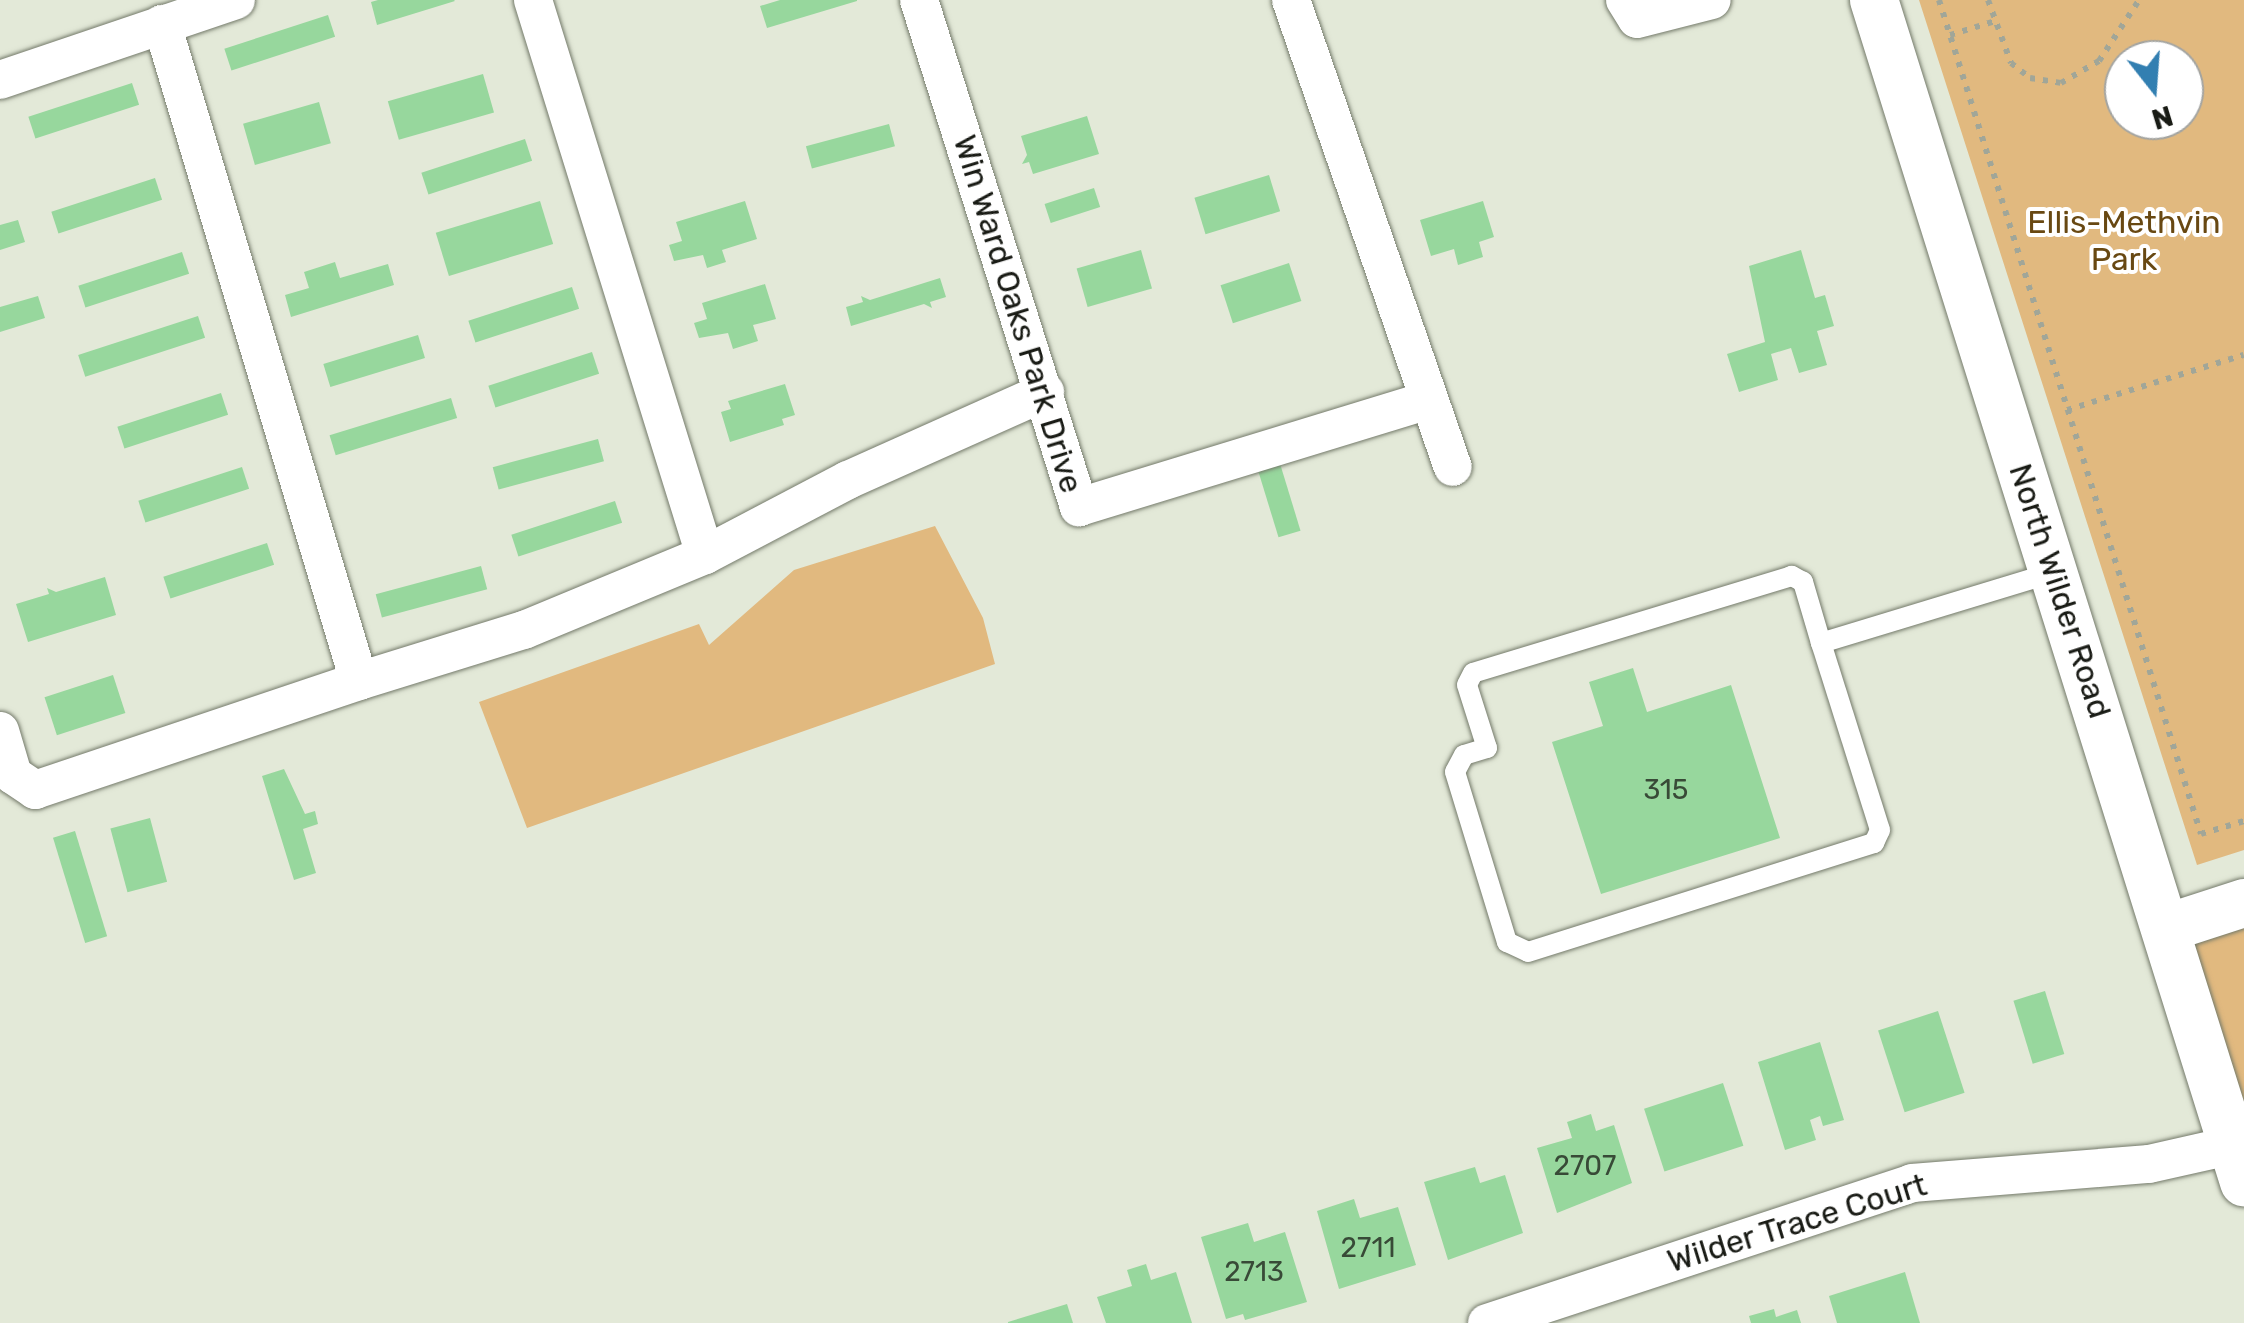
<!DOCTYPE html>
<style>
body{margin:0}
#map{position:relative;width:2244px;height:1323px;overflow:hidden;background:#e3e9d8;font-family:Rubik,sans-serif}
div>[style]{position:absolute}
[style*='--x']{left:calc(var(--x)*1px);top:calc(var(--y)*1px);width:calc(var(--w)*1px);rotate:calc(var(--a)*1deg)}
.green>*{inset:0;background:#e1b97f}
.building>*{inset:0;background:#97d79d;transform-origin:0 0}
.path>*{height:6px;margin-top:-3px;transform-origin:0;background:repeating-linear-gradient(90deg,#a1a698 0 5px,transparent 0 13px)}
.roads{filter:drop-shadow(0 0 2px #747a6a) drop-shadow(0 0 2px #747a6a)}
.service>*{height:20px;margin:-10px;padding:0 10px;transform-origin:10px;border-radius:10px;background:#fff}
.minor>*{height:38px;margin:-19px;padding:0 19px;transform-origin:19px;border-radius:19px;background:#fff}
.tertiary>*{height:48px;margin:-24px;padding:0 24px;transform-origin:24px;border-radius:24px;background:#fff}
span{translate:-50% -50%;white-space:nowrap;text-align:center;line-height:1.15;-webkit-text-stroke:8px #fff;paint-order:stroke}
.number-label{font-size:28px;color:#384a37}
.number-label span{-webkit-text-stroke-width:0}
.park-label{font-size:32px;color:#684812}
.street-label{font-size:32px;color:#191b15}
.north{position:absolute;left:2104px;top:40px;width:100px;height:100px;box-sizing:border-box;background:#fff;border:2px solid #a3a4a1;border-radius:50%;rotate:163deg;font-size:28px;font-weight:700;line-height:40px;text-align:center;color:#191b15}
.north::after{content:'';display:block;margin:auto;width:35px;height:45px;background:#327fb1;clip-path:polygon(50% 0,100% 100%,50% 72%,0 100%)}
</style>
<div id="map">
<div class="green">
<i style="clip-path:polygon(evenodd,1919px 0,2244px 0,2244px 850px,2197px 865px,1919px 0,2124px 60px,2184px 60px,2184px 120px,2124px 120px,2124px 60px)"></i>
<i style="clip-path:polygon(935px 526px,983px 618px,995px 664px,527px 828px,479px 702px,699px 624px,709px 645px,794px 570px)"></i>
<i style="clip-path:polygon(2244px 926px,2244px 1118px,2191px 943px)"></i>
</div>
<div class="building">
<i style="clip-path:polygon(378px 0,454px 0,455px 1px,377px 25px,371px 2px)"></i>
<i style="clip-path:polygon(780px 0,857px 0,857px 1px,767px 28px,760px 6px)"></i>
<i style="left:328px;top:15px;width:23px;height:109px;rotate:72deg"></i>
<i style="left:483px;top:74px;width:40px;height:99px;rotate:74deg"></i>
<i style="left:132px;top:83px;width:23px;height:109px;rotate:72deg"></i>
<i style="left:319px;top:102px;width:43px;height:79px;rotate:74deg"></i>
<i style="clip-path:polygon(1087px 116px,1099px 154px,1033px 174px,1029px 162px,1022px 164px,1027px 155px,1021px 136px)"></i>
<i style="left:889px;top:124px;width:23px;height:86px;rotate:75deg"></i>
<i style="left:525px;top:139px;width:23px;height:109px;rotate:72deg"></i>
<i style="left:1269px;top:175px;width:38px;height:78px;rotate:73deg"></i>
<i style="left:155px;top:178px;width:23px;height:109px;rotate:72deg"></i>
<i style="left:1094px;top:188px;width:20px;height:52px;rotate:72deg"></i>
<i style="left:540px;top:201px;width:45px;height:109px;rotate:73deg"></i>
<i style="clip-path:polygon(745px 201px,757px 239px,722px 250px,726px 262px,707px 268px,703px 255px,674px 261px,669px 245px,682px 241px,676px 222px)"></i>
<i style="clip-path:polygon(1483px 201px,1494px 237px,1479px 242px,1483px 257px,1458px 265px,1454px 249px,1431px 256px,1420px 220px)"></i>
<i style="clip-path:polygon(18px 220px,25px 242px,0 250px,0 225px)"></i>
<i style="left:1141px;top:250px;width:40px;height:67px;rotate:74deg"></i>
<i style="clip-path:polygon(1801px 250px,1815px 298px,1825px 295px,1834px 326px,1817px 331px,1827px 365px,1799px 373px,1791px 348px,1771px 354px,1778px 380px,1739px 392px,1727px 354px,1765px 342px,1749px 266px)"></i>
<i style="left:182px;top:252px;width:23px;height:109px;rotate:72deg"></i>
<i style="clip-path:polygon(335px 262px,340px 278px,388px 264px,394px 285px,291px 317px,285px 295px,309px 288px,304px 272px)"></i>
<i style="left:1289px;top:263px;width:40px;height:72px;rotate:72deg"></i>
<i style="clip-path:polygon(940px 278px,946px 297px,930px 302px,932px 308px,924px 304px,851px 326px,846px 307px,863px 302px,861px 296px,870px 300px)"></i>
<i style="clip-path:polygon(765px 284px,776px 319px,753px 325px,758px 341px,733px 349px,728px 333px,699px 338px,694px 323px,707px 319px,702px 303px)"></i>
<i style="left:572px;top:287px;width:23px;height:109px;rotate:72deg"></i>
<i style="clip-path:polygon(38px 296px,45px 318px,0 332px,0 307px)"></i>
<i style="left:198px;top:316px;width:23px;height:126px;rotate:72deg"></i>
<i style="left:418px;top:335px;width:24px;height:99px;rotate:73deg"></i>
<i style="left:592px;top:352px;width:23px;height:109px;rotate:72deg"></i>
<i style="clip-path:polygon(785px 384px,795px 415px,782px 419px,784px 425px,730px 442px,721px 412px,731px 409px,728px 401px)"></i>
<i style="left:221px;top:393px;width:23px;height:109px;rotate:72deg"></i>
<i style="left:451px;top:398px;width:21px;height:127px;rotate:73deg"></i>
<i style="left:598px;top:439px;width:23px;height:109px;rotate:75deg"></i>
<i style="left:1278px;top:457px;width:77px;height:23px;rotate:73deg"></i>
<i style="left:242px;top:467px;width:23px;height:109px;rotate:72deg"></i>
<i style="left:615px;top:501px;width:23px;height:109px;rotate:72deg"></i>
<i style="left:267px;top:543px;width:23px;height:109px;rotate:72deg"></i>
<i style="left:481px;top:566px;width:24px;height:109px;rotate:75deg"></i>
<i style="clip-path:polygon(105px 577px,116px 615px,28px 642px,16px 604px,49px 594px,47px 588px,56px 592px)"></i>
<i style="clip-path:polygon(1633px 668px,1647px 712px,1731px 685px,1780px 838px,1601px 894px,1552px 742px,1603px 726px,1589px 682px)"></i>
<i style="left:113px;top:675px;width:40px;height:72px;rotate:72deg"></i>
<i style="clip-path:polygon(284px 769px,305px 814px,315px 811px,318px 824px,303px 829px,316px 873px,294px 880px,262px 776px)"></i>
<i style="left:150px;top:818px;width:66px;height:41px;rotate:75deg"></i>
<i style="left:75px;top:831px;width:110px;height:23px;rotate:73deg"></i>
<i style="left:2045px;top:991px;width:66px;height:33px;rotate:73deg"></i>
<i style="left:1938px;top:1011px;width:86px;height:63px;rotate:72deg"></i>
<i style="clip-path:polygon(1820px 1042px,1844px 1120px,1823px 1126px,1820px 1116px,1810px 1120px,1816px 1140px,1785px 1150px,1758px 1062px)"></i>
<i style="left:1723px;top:1083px;width:66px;height:83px;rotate:72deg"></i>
<i style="clip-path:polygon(1591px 1114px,1596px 1131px,1614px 1125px,1632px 1183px,1557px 1213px,1537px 1148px,1572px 1138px,1567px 1122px)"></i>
<i style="clip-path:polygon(1475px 1167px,1480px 1183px,1505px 1175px,1523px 1233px,1448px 1260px,1424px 1182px)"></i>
<i style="clip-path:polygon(1354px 1199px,1360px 1218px,1398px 1207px,1416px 1265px,1339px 1289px,1317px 1211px)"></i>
<i style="clip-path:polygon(1248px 1223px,1254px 1242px,1285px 1232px,1307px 1302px,1245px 1320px,1243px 1314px,1226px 1319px,1201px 1237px)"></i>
<i style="clip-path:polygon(1146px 1264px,1151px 1280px,1176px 1272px,1192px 1323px,1106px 1323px,1097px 1297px,1132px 1286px,1127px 1270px)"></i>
<i style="clip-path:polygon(1905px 1272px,1920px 1323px,1837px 1323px,1829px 1296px)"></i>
<i style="clip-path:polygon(1067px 1304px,1073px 1323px,1008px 1323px,1008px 1322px)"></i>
<i style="clip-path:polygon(1774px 1309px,1776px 1317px,1797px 1310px,1801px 1323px,1751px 1323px,1749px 1316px)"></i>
</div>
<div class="path">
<i style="--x:1939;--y:0;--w:874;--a:72.56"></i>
<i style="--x:2201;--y:834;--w:45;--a:-16.8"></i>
<i style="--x:1988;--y:0;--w:67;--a:69.9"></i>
<i style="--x:2011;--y:63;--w:24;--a:38"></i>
<i style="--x:2030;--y:78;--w:31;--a:9"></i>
<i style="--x:2061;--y:83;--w:44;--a:-30.1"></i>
<i style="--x:2099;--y:61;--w:73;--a:-56.7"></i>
<i style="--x:1950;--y:35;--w:47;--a:-17.3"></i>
<i style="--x:2067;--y:410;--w:185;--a:-17.3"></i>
</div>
<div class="roads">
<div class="service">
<i style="--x:1821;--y:643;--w:64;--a:-106.4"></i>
<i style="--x:1803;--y:582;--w:13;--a:-151"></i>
<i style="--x:1792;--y:576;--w:333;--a:163.1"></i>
<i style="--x:1473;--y:673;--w:13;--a:117"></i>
<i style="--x:1467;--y:685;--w:66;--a:72.4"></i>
<i style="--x:1487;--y:748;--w:24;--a:163"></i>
<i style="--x:1464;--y:755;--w:19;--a:118"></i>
<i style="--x:1455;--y:772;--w:178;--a:73"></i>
<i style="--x:1507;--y:942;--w:23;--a:25"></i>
<i style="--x:1528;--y:952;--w:363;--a:-17.5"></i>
<i style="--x:1874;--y:843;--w:14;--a:-65"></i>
<i style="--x:1880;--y:830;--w:196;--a:-107.5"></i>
<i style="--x:1821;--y:643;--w:244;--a:-16.9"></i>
</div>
<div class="minor">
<i style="--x:919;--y:0;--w:532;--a:72.49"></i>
<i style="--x:1079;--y:507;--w:366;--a:-17"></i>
<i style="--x:1291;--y:0;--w:494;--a:70.9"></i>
<i style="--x:1625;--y:0;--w:22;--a:58"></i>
<i style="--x:1637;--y:19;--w:77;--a:-14.2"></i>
<i style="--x:0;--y:80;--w:249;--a:-18.7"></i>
<i style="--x:705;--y:555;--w:161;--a:-27.7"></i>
<i style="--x:848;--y:480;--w:216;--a:-24.1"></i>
<i style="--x:359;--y:681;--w:173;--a:-17.2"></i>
<i style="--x:524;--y:630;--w:196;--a:-22.5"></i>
<i style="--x:705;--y:555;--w:581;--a:-107.22"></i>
<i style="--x:0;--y:731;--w:46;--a:73.5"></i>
<i style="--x:13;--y:775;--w:27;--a:34"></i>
<i style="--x:35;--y:790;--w:342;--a:-18.6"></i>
<i style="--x:359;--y:681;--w:686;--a:-106.69"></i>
<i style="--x:1487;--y:1323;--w:447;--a:-18.2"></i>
<i style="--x:1912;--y:1183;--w:238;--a:-4.6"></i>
<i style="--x:2149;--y:1164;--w:86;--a:-12.7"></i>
</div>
<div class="tertiary">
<i style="--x:1874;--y:0;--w:1239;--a:72.62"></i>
<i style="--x:2167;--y:928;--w:81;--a:-18"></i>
</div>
</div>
<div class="number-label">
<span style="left:1666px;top:790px">315</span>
<span style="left:1585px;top:1166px">2707</span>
<span style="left:1368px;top:1248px">2711</span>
<span style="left:1254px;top:1272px">2713</span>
</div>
<div class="park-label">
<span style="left:2124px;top:241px">Ellis-Methvin<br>Park</span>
</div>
<div class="street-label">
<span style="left:1018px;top:314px;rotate:73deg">Win Ward Oaks Park Drive</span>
<span style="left:2060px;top:591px;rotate:72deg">North Wilder Road</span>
<span style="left:1797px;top:1223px;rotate:-17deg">Wilder Trace Court</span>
</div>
<div class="north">N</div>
</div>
